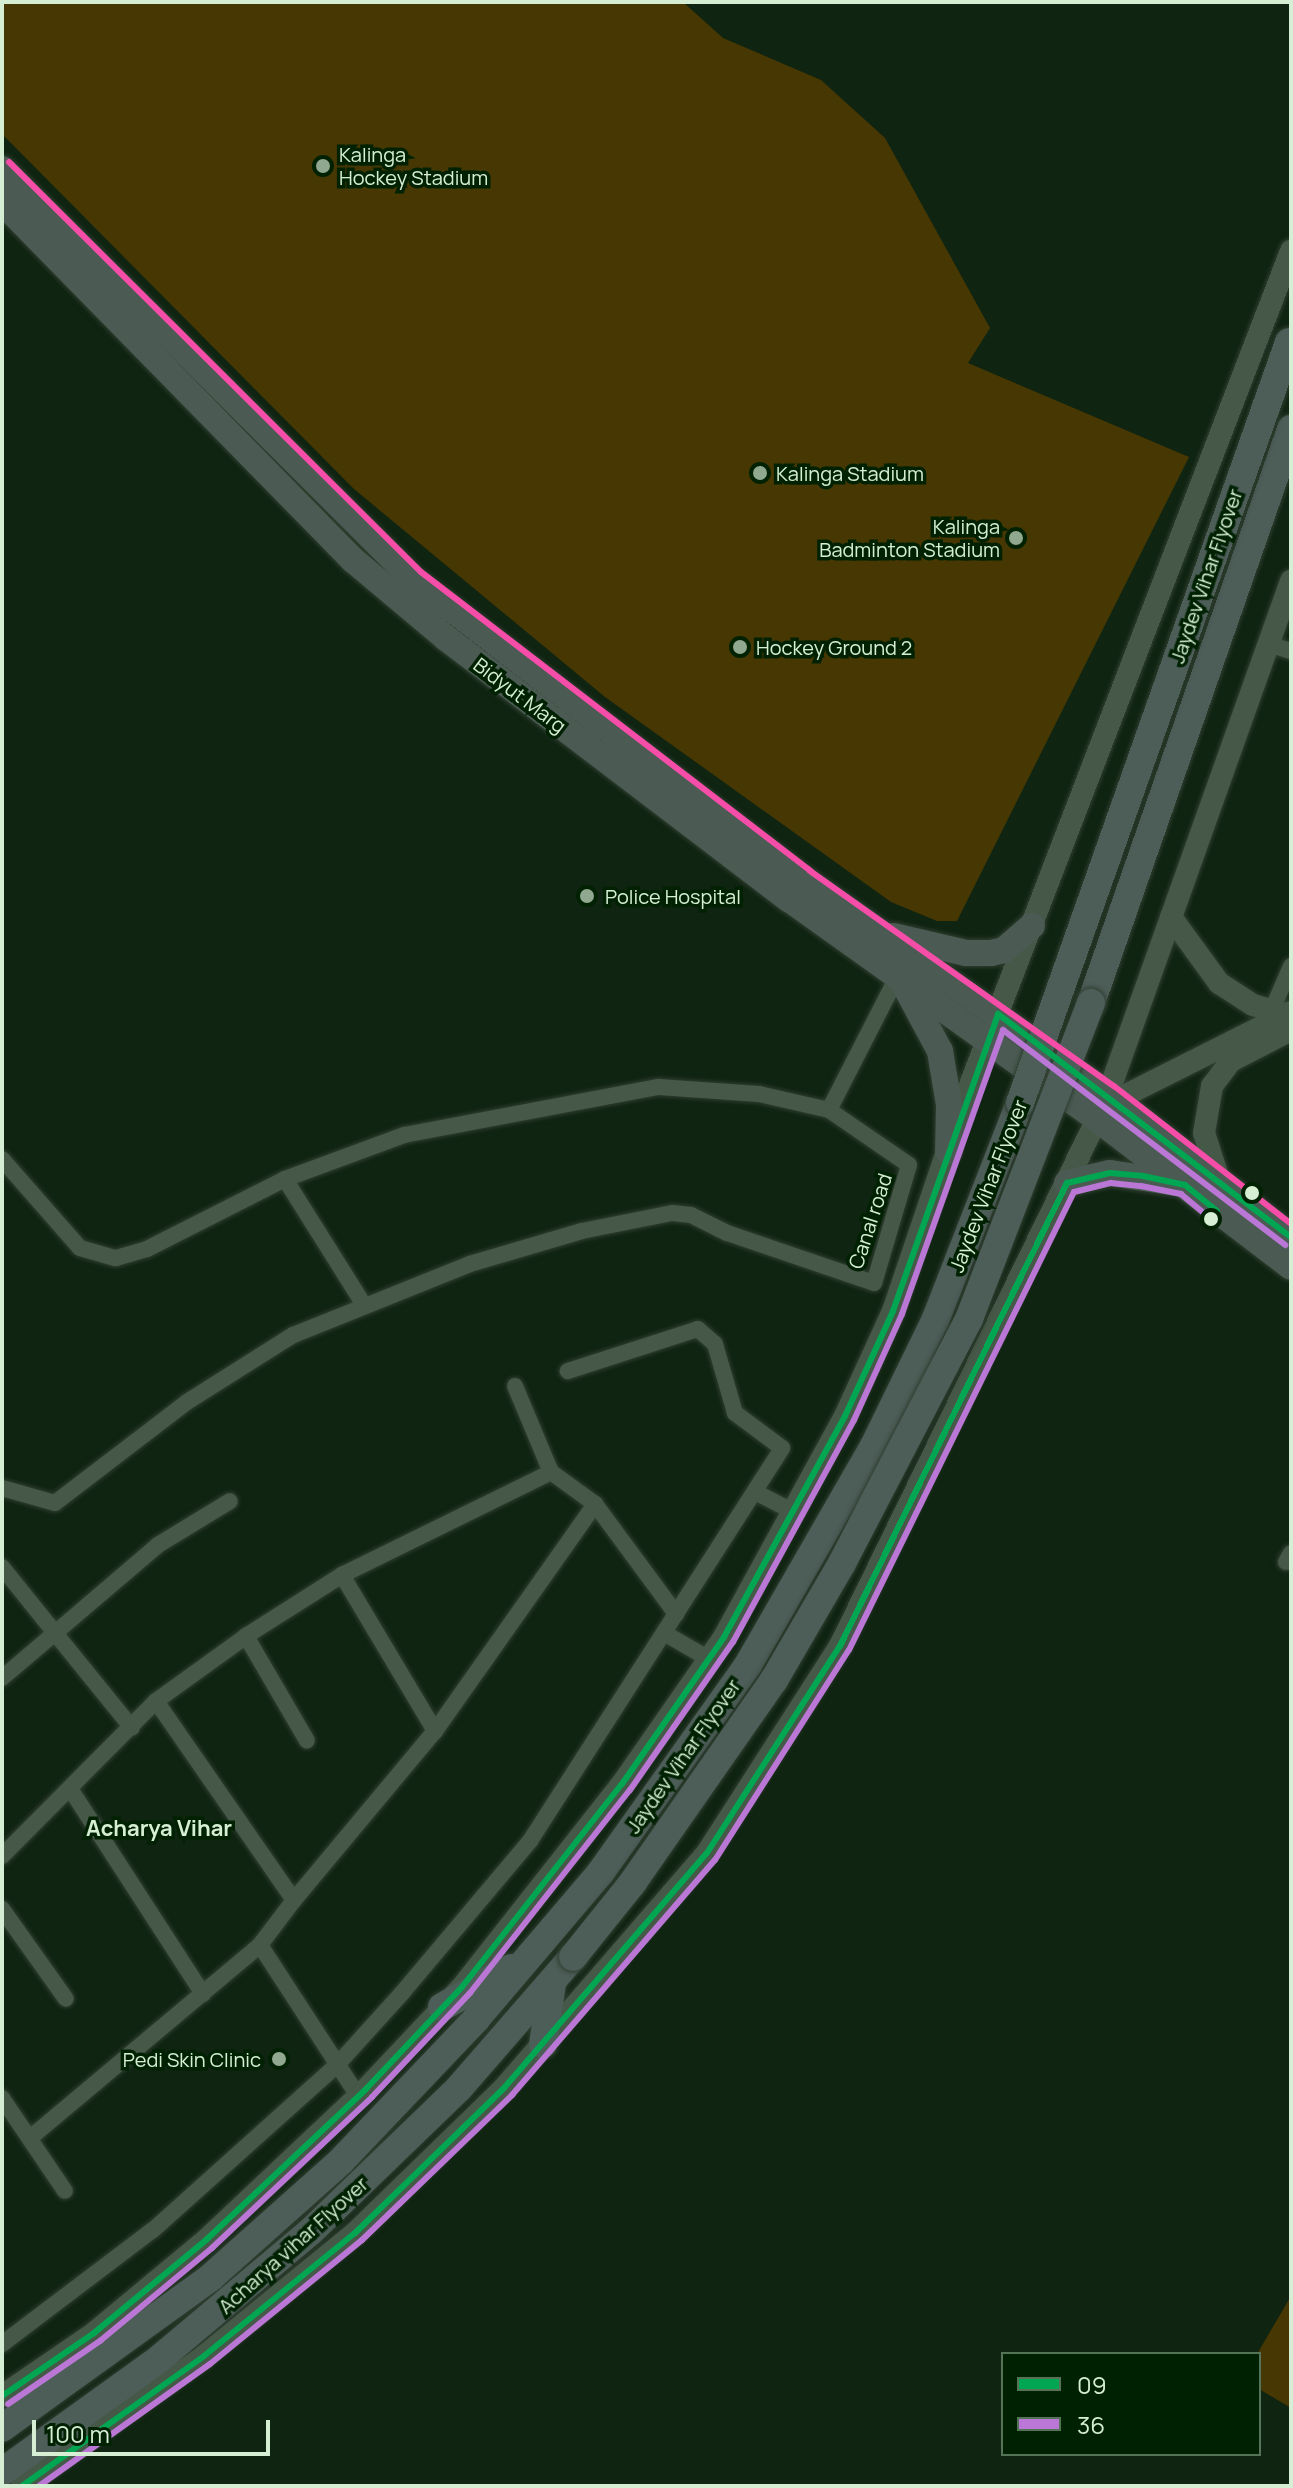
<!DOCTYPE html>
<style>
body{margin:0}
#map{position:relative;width:1293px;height:2488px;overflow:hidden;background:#102412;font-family:Manrope,sans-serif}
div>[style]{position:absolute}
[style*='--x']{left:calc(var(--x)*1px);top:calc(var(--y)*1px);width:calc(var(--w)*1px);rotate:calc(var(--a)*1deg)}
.green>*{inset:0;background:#473702}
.roads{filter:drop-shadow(0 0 2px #2f3e30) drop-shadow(0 0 2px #2f3e30)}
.minor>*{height:16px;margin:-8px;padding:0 8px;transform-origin:8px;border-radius:8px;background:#465848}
.tertiary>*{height:22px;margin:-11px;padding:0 11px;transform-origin:11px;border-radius:11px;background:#465848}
.primary>*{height:26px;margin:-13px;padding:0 13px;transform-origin:13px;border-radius:13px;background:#4b5b53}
.trunk>*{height:28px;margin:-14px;padding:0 14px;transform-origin:14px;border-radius:14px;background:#4d5d58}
.bridges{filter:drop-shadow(0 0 2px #2f3e30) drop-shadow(0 0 2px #2f3e30)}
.trunk-bridge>*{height:28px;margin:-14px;padding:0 14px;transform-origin:14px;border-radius:14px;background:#4d5d58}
.bus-1>*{height:6px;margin:-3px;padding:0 3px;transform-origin:3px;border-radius:3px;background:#00a651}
.bus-2>*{height:6px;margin:-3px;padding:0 3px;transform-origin:3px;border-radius:3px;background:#ba77d6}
.bus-3>*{height:6px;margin:-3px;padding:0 3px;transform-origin:3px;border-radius:3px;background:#f54da8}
.dots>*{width:22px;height:22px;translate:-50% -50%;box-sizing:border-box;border:4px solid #002203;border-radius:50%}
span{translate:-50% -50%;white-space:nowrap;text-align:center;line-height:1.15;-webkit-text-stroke:7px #002203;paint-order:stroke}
.poi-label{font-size:20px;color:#d5eed4}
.left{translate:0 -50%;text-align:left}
.right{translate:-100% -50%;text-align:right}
.street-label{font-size:20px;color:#d5eed4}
.neighbourhood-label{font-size:22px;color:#d5eed4;font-weight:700}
.frame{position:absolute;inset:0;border:4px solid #d5eed4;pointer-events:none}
.legend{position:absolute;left:1001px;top:2352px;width:260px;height:104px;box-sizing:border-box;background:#002203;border:2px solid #557457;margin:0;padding:10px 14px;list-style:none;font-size:24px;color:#d5eed4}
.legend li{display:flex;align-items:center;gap:16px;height:40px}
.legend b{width:40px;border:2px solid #557457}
.scale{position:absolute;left:32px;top:2420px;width:238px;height:36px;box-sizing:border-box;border:4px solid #d5eed4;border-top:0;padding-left:10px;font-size:24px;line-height:28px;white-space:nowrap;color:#d5eed4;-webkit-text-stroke:6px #002203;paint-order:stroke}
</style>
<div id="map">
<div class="green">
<i style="clip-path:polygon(2px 2px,683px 2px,723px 38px,821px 80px,885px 138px,990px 328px,968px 363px,1189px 457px,957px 921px,937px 921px,891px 902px,605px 697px,354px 489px,2px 134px)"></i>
<i style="clip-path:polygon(1291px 2296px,1291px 2408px,1259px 2389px,1257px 2354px)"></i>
</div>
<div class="roads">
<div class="minor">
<i style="--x:1269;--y:644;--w:23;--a:18"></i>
<i style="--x:1272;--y:1010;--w:48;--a:-66.6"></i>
<i style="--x:829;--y:1110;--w:152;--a:-62.9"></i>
<i style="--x:2;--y:1159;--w:118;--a:48.8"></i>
<i style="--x:80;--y:1248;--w:37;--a:16"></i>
<i style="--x:116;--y:1258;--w:32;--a:-16"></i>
<i style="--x:147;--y:1249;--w:155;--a:-26.9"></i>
<i style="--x:285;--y:1179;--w:127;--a:-20.3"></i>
<i style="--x:404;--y:1135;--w:259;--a:-10.7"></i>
<i style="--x:659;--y:1087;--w:100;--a:4"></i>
<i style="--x:759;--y:1094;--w:72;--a:12.9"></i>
<i style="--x:829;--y:1110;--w:97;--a:34.5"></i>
<i style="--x:909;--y:1165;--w:123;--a:106.5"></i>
<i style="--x:874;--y:1283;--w:155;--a:-161.2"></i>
<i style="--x:727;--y:1233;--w:40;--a:-153.4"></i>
<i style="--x:691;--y:1215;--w:19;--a:-174"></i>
<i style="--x:672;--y:1213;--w:92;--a:168.7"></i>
<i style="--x:582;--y:1231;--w:117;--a:163.6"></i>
<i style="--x:470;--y:1264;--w:191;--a:158.1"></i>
<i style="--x:293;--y:1335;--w:125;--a:147.7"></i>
<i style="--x:187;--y:1402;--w:166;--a:142.6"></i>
<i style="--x:55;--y:1503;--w:55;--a:-164.2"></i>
<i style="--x:285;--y:1179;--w:149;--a:57.9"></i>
<i style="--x:515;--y:1386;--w:93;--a:67.3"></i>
<i style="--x:551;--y:1472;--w:54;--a:36"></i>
<i style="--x:595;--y:1504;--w:137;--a:53.6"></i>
<i style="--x:755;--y:1492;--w:44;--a:27.1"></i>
<i style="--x:1286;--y:1562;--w:10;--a:-61"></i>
<i style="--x:2;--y:1567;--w:85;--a:51.2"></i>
<i style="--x:55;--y:1633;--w:135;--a:-40.5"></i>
<i style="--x:158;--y:1545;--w:84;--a:-31.4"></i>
<i style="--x:342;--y:1575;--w:182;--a:59.2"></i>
<i style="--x:664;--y:1633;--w:52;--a:30"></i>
<i style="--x:246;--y:1636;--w:121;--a:59.8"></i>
<i style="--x:2;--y:1678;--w:70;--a:-40.3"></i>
<i style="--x:55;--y:1633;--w:122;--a:51"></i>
<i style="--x:156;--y:1701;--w:242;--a:55.3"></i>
<i style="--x:294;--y:1900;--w:56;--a:127.1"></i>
<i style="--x:260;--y:1945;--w:180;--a:57"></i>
<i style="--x:71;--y:1790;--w:243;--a:57.1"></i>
<i style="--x:2;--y:1856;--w:218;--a:-45.2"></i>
<i style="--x:156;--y:1701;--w:111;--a:-35.8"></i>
<i style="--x:246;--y:1636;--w:114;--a:-32.4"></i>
<i style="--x:342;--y:1575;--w:233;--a:-26.2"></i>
<i style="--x:294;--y:1900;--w:220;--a:-50.2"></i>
<i style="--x:435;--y:1731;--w:278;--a:-54.8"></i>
<i style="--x:2;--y:1909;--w:110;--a:54.6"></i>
<i style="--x:2;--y:2098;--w:112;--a:55.9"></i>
<i style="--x:30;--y:2138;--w:300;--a:-40"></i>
<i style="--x:2;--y:2344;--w:189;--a:-37.1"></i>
<i style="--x:153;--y:2230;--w:247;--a:-41.9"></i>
<i style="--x:337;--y:2065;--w:97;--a:-47.9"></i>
<i style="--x:402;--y:1993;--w:199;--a:-49.9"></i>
<i style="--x:530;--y:1841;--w:467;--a:-57.3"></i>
<i style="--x:782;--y:1448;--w:59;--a:-143.3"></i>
<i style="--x:735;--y:1413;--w:72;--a:-106.2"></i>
<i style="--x:715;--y:1344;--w:23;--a:-139"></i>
<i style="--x:698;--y:1329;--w:137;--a:162.1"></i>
</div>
<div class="tertiary">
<i style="--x:1171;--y:917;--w:82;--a:54"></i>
<i style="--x:1219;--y:983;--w:40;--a:32.9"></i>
<i style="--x:1253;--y:1005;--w:33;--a:16"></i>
<i style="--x:1108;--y:1094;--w:545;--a:-70.37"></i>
<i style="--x:1116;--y:1100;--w:196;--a:-26.7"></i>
<i style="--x:1220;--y:1183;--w:52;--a:-107.7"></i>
<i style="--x:1204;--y:1133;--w:48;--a:-80.3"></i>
<i style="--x:1212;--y:1086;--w:31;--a:-53"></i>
<i style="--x:1231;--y:1061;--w:68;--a:-27.3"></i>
<i style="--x:2;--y:2396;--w:112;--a:-34.4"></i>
<i style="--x:94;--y:2333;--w:146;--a:-39.7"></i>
<i style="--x:206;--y:2240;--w:219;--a:-43.3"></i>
<i style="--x:365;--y:2090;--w:141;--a:-46.7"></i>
<i style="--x:462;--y:1987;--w:258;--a:-51.8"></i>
<i style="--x:622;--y:1784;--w:179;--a:-55.2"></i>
<i style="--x:724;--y:1637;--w:252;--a:-61.3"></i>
<i style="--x:845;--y:1416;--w:115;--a:-65.4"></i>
<i style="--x:893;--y:1311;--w:225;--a:-71.3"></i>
<i style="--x:965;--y:1098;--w:908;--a:-68.95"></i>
<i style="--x:22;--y:2486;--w:224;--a:-35.5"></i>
<i style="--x:204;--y:2356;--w:195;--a:-39.2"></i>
<i style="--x:355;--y:2233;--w:208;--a:-44.2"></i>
<i style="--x:504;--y:2088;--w:311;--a:-49.2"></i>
<i style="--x:707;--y:1853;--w:246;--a:-57.3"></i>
<i style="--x:840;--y:1646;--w:586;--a:-64"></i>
</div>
<div class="primary">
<i style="--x:2;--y:169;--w:582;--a:44.93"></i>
<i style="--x:414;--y:580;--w:491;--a:37.5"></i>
<i style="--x:804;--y:879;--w:372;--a:35.3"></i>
<i style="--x:1108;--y:1094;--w:232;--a:38"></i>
<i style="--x:2;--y:202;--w:501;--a:45.57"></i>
<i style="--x:353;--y:560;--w:121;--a:40"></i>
<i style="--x:446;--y:638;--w:431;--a:37.3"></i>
<i style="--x:789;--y:899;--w:379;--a:35.5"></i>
<i style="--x:1097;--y:1119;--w:244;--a:37.3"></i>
<i style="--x:893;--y:936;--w:75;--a:13.1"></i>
<i style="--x:966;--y:953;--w:25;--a:0"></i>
<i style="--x:991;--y:953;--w:13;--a:-13"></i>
<i style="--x:1004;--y:950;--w:37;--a:-41"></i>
<i style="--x:904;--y:984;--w:76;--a:61.8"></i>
<i style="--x:940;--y:1051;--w:55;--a:80.5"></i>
<i style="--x:949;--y:1105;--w:46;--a:91.2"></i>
<i style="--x:1067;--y:1183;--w:44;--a:-13.1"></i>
<i style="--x:1110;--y:1173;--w:69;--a:8.4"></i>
</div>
<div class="trunk">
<i style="--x:1091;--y:1003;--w:608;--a:-70.79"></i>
<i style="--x:442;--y:2007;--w:79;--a:-29.5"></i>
<i style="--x:543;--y:2044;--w:61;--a:-81.5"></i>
<i style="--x:2;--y:2428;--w:258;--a:-35.8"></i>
<i style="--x:211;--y:2277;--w:174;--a:-41.7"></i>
<i style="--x:341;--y:2161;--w:196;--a:-46.4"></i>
<i style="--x:476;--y:2019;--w:193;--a:-49.6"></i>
<i style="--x:601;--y:1872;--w:254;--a:-54.6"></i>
<i style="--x:748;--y:1665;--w:250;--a:-60.1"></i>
<i style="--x:873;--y:1448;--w:141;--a:-64"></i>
<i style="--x:935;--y:1321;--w:234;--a:-68.7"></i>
<i style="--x:2;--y:2472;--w:193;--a:-35.7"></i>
<i style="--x:159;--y:2359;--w:197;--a:-40.1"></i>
<i style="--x:310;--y:2232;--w:207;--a:-44"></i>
<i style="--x:459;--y:2088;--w:174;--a:-49"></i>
</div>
</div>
<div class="bridges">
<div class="trunk-bridge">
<i style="--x:1020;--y:1103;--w:807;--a:-70.53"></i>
<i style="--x:573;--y:1957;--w:96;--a:-51.3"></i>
<i style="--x:633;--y:1882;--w:246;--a:-55.1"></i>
<i style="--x:774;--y:1680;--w:135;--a:-59.8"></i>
<i style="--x:842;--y:1563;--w:275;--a:-62.5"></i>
<i style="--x:969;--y:1319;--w:339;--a:-68.9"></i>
</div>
</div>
<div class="bus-1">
<i style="--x:2;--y:2396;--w:112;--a:-34.4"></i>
<i style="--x:94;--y:2333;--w:146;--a:-39.7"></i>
<i style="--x:206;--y:2240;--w:219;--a:-43.3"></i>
<i style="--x:365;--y:2090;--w:141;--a:-46.7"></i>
<i style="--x:462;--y:1987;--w:258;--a:-51.8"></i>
<i style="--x:622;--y:1784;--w:179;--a:-55.2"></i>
<i style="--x:724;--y:1637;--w:252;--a:-61.3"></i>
<i style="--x:845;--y:1416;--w:115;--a:-65.4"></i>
<i style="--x:893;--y:1311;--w:315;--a:-70.5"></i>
<i style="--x:998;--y:1014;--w:368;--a:37.3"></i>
<i style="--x:22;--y:2486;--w:224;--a:-35.5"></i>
<i style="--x:204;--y:2356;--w:195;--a:-39.2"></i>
<i style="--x:355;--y:2233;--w:208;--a:-44.2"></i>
<i style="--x:504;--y:2088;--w:311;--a:-49.2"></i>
<i style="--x:707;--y:1853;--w:246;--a:-57.3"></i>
<i style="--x:840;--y:1646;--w:516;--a:-63.88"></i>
<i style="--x:1067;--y:1183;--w:44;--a:-13.1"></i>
<i style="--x:1110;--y:1173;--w:33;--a:5"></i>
<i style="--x:1143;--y:1176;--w:43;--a:12.1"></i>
<i style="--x:1185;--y:1185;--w:41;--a:39.1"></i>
</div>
<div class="bus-2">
<i style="--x:8;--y:2404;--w:112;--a:-34.4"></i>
<i style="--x:100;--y:2341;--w:146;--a:-39.7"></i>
<i style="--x:212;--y:2248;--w:220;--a:-43.3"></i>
<i style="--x:372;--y:2097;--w:143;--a:-46.7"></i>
<i style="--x:470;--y:1993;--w:258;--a:-51.8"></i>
<i style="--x:630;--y:1790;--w:180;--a:-55.2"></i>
<i style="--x:733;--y:1642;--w:253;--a:-61.4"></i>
<i style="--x:854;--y:1420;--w:116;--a:-65.6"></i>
<i style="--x:902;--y:1314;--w:301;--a:-70.4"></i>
<i style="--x:1003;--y:1030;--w:355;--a:37.3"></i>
<i style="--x:39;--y:2486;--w:210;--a:-35.5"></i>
<i style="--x:210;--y:2364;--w:196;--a:-39.2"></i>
<i style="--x:362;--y:2240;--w:209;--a:-44"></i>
<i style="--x:512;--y:2095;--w:311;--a:-49.2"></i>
<i style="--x:715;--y:1860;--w:249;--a:-57.5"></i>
<i style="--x:849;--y:1650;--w:510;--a:-63.84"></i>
<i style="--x:1074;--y:1192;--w:38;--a:-14"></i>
<i style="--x:1111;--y:1183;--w:30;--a:6"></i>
<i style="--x:1141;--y:1186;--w:41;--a:11.3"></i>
<i style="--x:1181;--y:1194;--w:39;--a:40"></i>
</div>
<div class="bus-3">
<i style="--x:9;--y:162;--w:581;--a:44.86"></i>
<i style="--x:421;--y:572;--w:491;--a:37.5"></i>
<i style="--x:810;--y:871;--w:372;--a:35.3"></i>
<i style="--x:1114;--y:1086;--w:224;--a:37.9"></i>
</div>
<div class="dots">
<i style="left:323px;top:166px;background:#90a790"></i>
<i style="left:760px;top:473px;background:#90a790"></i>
<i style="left:1016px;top:538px;background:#90a790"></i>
<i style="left:740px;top:647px;background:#90a790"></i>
<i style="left:587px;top:896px;background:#90a790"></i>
<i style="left:1252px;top:1193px;background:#d5eed4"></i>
<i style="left:1211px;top:1219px;background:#d5eed4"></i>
<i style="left:279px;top:2059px;background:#90a790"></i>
</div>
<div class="poi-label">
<span class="left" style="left:339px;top:166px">Kalinga<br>Hockey Stadium</span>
<span class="left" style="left:776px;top:473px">Kalinga Stadium</span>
<span class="right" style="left:1000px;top:538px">Kalinga<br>Badminton Stadium</span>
<span class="left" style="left:756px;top:647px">Hockey Ground 2</span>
<span class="left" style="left:605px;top:896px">Police Hospital</span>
<span class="right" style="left:261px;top:2059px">Pedi Skin Clinic</span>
</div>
<div class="street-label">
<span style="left:1206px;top:576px;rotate:-71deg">Jaydev Vihar Flyover</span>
<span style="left:520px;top:695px;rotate:37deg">Bidyut Marg</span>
<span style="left:988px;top:1186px;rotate:-69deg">Jaydev Vihar Flyover</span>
<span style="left:870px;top:1221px;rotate:-72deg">Canal road</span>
<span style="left:683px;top:1756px;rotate:-55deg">Jaydev Vihar Flyover</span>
<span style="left:293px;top:2245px;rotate:-42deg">Acharya vihar Flyover</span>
</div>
<div class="neighbourhood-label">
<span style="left:159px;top:1829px">Acharya Vihar</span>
</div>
<div class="frame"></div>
<ul class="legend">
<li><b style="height:10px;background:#00a651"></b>09</li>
<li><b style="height:10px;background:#ba77d6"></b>36</li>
</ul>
<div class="scale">100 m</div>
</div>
